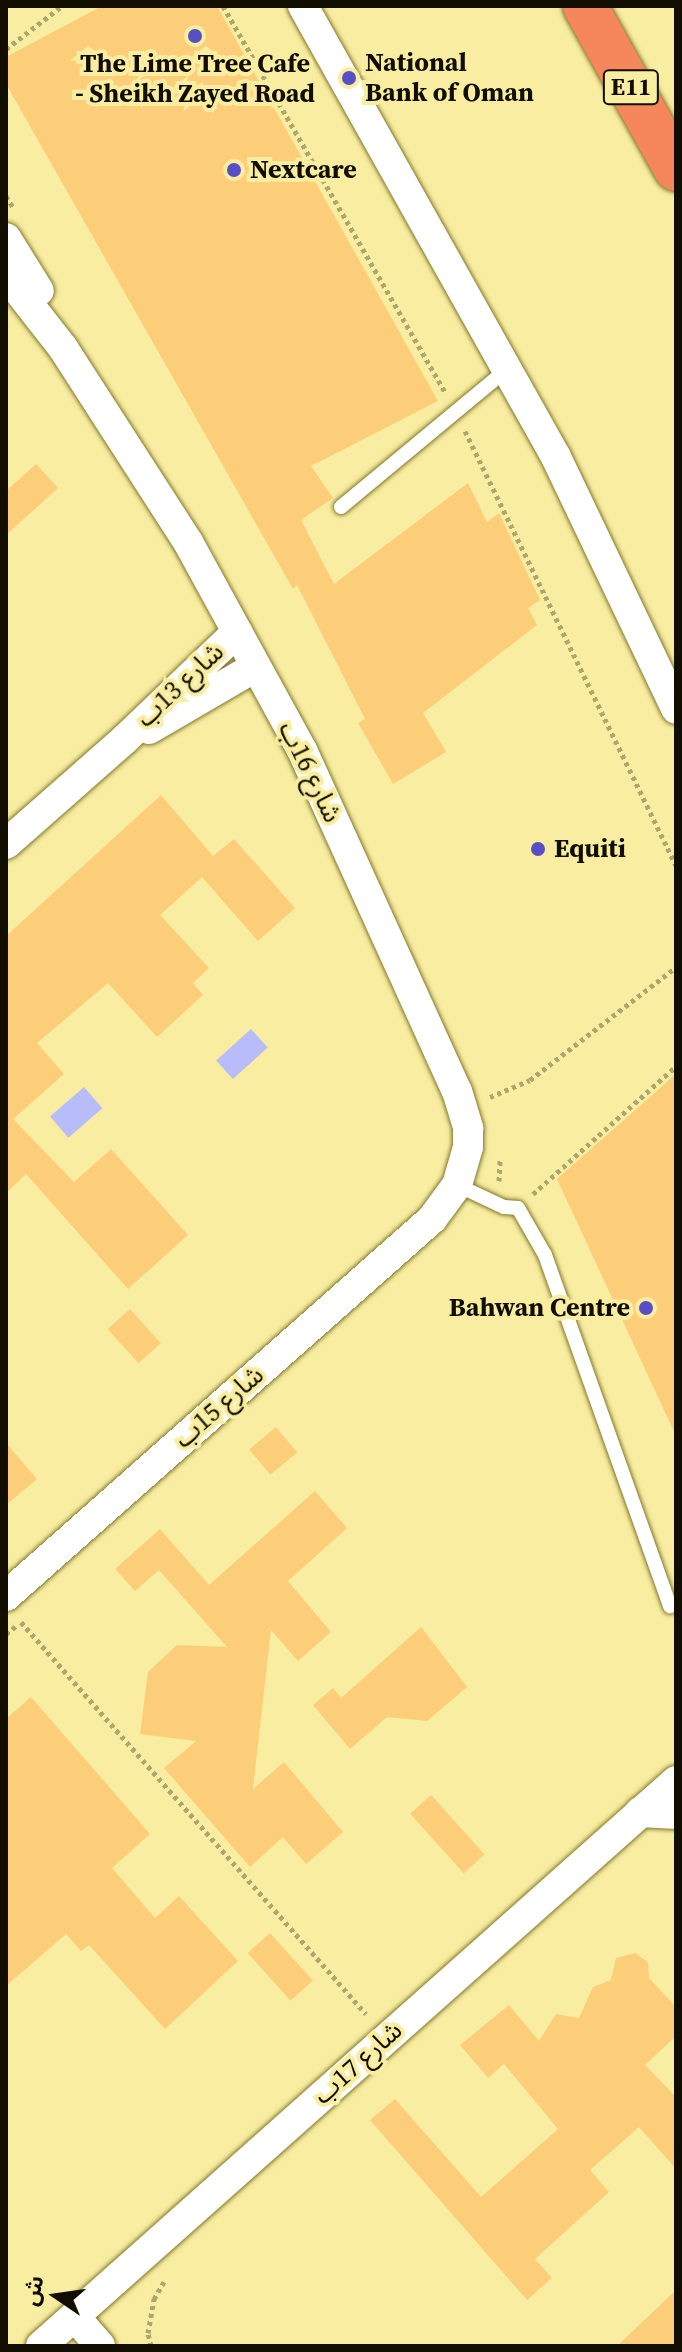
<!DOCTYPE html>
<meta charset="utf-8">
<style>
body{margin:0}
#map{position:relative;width:682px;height:2352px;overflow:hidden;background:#f8eda0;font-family:"Source Serif 4","Noto Sans Arabic",serif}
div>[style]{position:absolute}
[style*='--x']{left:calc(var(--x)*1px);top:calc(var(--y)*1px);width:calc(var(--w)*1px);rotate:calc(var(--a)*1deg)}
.water>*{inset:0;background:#b8bdfa;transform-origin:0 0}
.building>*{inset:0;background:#fdce79;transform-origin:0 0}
.path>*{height:5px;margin-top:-2.5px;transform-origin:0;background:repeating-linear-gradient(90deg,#aea66d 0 4px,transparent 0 8px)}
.roads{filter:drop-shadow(0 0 2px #83782b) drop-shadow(0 0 2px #83782b)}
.lane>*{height:14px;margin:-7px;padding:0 7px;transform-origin:7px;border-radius:7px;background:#fff}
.street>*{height:30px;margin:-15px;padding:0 15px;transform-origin:15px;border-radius:15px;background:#fff}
.highway>*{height:44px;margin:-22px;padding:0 22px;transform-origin:22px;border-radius:22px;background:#f6875d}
.dots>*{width:22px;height:22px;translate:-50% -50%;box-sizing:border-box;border:4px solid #f8eda0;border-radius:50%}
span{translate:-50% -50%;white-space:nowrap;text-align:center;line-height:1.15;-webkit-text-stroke:8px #f8eda0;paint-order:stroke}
.shield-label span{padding:2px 6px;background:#f8eda0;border:2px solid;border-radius:6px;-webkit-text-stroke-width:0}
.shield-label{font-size:24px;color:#110e00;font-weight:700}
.poi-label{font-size:26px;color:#110e00;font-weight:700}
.left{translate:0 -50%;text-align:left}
.right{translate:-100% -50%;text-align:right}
.street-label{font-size:26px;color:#110e00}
.frame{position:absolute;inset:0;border:8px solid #110e00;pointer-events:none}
.north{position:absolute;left:16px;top:2256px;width:80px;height:80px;-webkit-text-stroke:6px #f8eda0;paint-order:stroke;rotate:283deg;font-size:22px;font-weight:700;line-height:32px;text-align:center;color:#110e00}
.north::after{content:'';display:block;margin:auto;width:28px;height:36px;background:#110e00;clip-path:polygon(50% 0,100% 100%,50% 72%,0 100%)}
</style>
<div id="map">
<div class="water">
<i style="left:251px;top:1029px;width:25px;height:47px;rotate:48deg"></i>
<i style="left:84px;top:1087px;width:28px;height:45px;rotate:49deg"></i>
</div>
<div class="building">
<i style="clip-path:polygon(102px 6px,217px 6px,438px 401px,311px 466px,333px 498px,301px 520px,334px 584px,468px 483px,487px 522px,499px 513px,540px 600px,528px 608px,537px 625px,423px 713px,446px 752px,393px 784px,358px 723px,365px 719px,297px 585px,293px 589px,6px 84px,6px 57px)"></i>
<i style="clip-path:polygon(36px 464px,58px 488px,6px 535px,6px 491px)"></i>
<i style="clip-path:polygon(161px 795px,213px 856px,234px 839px,295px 908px,258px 941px,202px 877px,160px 915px,209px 968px,193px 983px,203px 995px,157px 1037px,108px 983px,37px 1043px,64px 1074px,13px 1119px,74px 1182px,111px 1149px,188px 1235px,128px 1289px,26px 1174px,6px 1193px,6px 936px)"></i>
<i style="clip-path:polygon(676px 1074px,676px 1436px,557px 1179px)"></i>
<i style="left:130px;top:1309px;width:46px;height:30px;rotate:48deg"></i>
<i style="left:276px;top:1427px;width:33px;height:35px;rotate:50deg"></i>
<i style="clip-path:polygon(6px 1443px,37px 1479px,6px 1505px)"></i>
<i style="clip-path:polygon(315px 1491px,347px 1528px,288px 1581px,331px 1632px,298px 1661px,271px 1630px,253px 1789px,284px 1762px,343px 1832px,306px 1864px,283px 1837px,250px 1867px,164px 1768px,196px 1741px,140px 1734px,148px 1672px,177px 1645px,227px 1647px,159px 1570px,135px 1591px,115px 1569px,160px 1529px,209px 1585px)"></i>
<i style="clip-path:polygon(421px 1627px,467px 1687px,427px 1721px,387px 1717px,350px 1749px,313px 1705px,333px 1688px,341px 1698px)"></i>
<i style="clip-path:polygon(31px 1697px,150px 1834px,112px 1868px,155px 1918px,179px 1896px,238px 1961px,165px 2029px,89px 1945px,81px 1951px,66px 1934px,6px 1986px,6px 1719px)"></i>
<i style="left:431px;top:1795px;width:80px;height:28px;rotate:48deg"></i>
<i style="left:270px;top:1933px;width:64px;height:30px;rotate:48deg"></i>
<i style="clip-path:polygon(635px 1953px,648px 1962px,649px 1978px,676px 2007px,676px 2036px,645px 2065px,676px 2097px,676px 2169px,639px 2127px,590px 2170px,609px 2192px,535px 2259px,552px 2278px,527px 2300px,370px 2120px,395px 2099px,481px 2197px,558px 2129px,504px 2064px,488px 2078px,460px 2045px,509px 2005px,539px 2041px,556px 2014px,579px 2018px,593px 1987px,611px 1980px,616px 1958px)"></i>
<i style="clip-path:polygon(676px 2290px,676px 2346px,617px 2346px)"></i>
</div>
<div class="path">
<i style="--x:223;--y:6;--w:448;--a:60.1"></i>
<i style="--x:6;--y:49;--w:71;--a:-37.5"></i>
<i style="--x:6;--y:196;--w:15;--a:58"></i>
<i style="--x:465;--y:431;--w:483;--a:64.1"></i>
<i style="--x:490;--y:1097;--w:43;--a:-23"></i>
<i style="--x:530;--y:1080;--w:185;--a:-37.7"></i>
<i style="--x:499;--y:1181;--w:22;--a:-87"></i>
<i style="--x:533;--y:1194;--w:192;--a:-41.8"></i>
<i style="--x:21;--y:1622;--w:522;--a:48.65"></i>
<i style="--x:6;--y:1634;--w:13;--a:-39"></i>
<i style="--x:151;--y:2346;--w:13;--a:-103"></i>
<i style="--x:148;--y:2333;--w:35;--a:-80"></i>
<i style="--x:154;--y:2299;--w:20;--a:-60"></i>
</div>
<div class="roads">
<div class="lane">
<i style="--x:341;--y:507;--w:214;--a:-39.7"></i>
<i style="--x:457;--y:1185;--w:52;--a:25.1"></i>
<i style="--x:504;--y:1207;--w:14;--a:4"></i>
<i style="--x:518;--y:1208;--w:54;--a:60.1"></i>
<i style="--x:545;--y:1255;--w:373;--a:70.4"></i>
</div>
<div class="street">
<i style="--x:303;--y:6;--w:517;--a:60.71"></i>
<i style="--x:556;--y:457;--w:279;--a:64.5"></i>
<i style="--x:6;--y:238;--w:62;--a:58.1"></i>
<i style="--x:6;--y:275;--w:93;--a:52"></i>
<i style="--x:63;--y:348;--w:231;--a:57.2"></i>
<i style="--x:188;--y:542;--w:237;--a:61.3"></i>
<i style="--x:302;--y:750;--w:375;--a:65.6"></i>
<i style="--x:457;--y:1091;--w:39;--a:73"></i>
<i style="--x:468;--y:1128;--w:19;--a:90"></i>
<i style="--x:468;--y:1147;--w:40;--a:106"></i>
<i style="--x:457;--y:1185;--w:42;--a:126.3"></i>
<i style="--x:432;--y:1219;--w:569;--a:138.49"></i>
<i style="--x:149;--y:729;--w:123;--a:-30.3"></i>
<i style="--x:6;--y:844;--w:159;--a:-41.4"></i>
<i style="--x:125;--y:739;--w:155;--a:-43.7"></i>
<i style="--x:640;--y:1812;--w:36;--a:3"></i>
<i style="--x:75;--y:2317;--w:38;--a:49"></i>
<i style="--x:41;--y:2346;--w:850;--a:-41.66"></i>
</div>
<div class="highway">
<i style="--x:585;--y:6;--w:187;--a:60.8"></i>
</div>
</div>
<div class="dots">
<i style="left:195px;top:36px;background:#584fc7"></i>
<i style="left:349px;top:78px;background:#584fc7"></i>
<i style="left:234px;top:170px;background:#584fc7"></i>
<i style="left:538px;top:849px;background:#584fc7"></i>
<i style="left:646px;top:1308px;background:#584fc7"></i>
</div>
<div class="shield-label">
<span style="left:631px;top:87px">E11</span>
</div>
<div class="poi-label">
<span class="left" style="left:365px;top:78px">National<br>Bank of Oman</span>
<span style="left:195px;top:79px">The Lime Tree Cafe<br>- Sheikh Zayed Road</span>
<span class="left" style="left:250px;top:170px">Nextcare</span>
<span class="left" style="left:554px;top:849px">Equiti</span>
<span class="right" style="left:630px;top:1308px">Bahwan Centre</span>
</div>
<div class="street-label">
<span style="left:180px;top:685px;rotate:-43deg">شارع 13ب</span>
<span style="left:310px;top:772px;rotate:64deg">شارع 16ب</span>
<span style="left:219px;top:1407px;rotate:-41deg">شارع 15ب</span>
<span style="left:358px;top:2063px;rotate:-42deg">شارع 17ب</span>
</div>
<div class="frame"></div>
<div class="north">ش</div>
</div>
